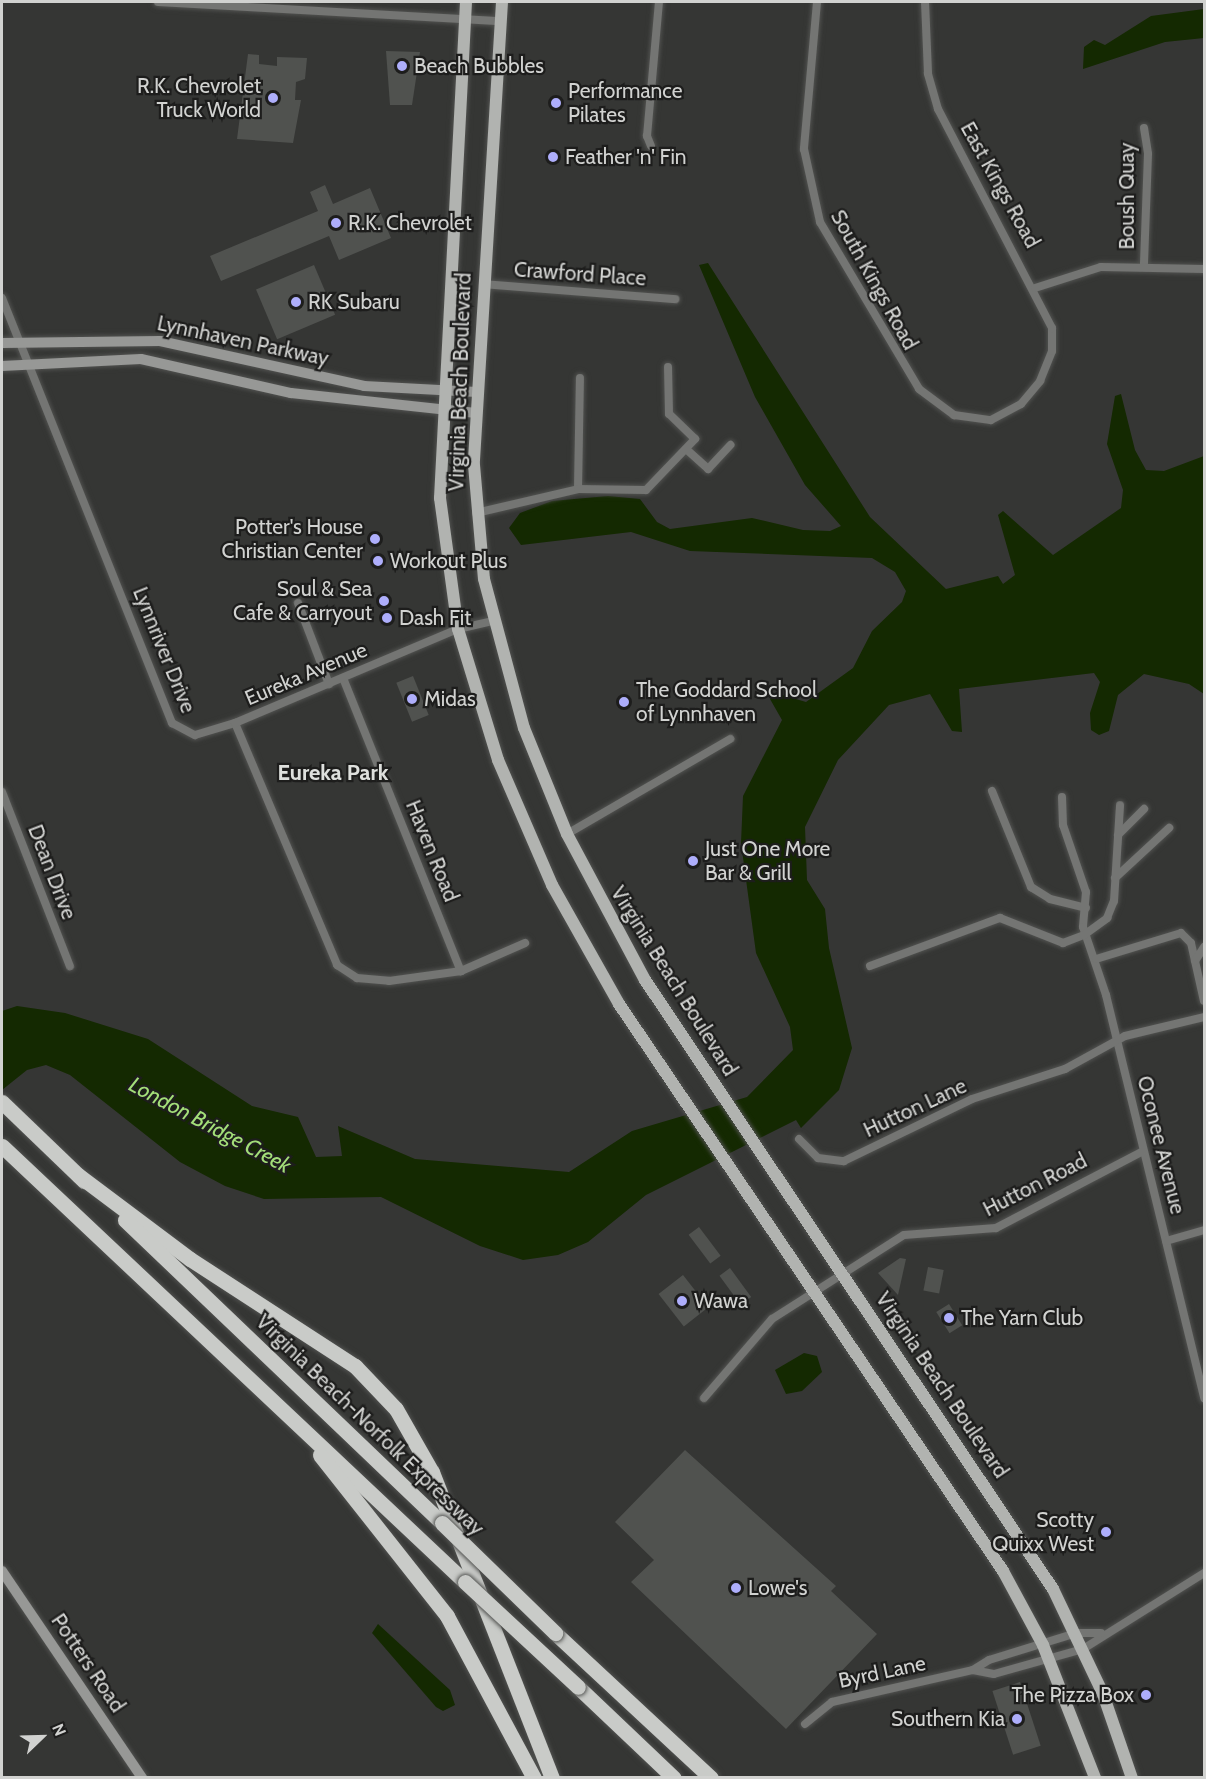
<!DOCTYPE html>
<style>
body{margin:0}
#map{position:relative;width:1206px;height:1779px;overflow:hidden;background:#353634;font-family:Cabin,sans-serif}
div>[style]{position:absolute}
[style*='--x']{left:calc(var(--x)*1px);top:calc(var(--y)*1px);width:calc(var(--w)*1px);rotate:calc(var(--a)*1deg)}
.water>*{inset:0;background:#142901}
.building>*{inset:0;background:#50524f;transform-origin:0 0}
.roads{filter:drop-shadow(0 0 2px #515250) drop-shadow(0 0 2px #515250)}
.street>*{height:8px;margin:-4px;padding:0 4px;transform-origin:4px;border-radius:4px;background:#747573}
.secondary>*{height:10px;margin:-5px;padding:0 5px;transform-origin:5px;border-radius:5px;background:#979896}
.primary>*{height:12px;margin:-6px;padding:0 6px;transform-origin:6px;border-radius:6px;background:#b1b3b0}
.highway>*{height:15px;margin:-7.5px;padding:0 7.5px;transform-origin:7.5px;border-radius:7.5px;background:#c9cbc8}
.bridges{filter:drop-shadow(0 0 2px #515250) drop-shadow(0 0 2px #515250)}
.highway-bridge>*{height:15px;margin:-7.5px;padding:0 7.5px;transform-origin:7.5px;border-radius:7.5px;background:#c9cbc8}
.dots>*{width:16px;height:16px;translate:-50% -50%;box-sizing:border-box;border:3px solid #1d1d1c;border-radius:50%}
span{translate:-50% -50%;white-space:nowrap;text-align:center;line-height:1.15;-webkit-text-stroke:4.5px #1d1d1c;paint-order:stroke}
.poi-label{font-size:21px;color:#d1d2d0}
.left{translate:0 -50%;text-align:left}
.right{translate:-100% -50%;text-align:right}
.street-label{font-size:21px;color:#d1d2d0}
.neighbourhood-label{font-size:22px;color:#dee0dd;font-weight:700}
.water-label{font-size:22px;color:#a3de79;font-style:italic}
.frame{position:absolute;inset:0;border:3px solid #d1d2d0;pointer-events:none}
.north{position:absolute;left:12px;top:1707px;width:60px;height:60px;-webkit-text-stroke:4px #1d1d1c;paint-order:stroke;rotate:67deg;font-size:16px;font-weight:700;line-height:24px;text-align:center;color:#d1d2d0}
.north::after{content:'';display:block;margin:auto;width:21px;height:27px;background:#d1d2d0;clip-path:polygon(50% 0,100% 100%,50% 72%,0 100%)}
</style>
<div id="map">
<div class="water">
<i style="clip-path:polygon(1204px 9px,1204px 38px,1165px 42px,1083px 69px,1084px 47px,1094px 40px,1105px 45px,1151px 16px)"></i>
<i style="clip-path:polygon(708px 263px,870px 517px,946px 589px,998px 576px,1003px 584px,1015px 575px,998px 515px,1003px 511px,1053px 555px,1121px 508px,1123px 490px,1107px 444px,1115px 396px,1121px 394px,1135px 450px,1146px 470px,1164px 471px,1204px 456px,1204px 694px,1189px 684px,1144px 674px,1118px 695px,1109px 731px,1099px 735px,1091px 730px,1090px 713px,1100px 682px,1094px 673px,959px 689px,962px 732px,952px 731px,930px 694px,889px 705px,838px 760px,805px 827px,807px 880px,825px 909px,829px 948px,852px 1048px,839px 1090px,801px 1128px,796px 1120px,646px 1195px,588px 1242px,558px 1255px,523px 1260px,480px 1246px,381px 1197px,264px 1199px,225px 1186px,180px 1162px,70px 1075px,46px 1065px,27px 1070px,2px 1090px,2px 1011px,17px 1006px,65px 1013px,148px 1039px,252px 1106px,298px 1117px,316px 1157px,342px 1156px,338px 1126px,415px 1159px,569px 1172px,632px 1131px,747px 1097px,793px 1050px,790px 1027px,756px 953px,741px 843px,743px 796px,782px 720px,770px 699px,775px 693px,806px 702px,853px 668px,872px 631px,902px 602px,906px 591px,895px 572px,872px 558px,690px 551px,631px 532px,521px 545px,509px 528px,520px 513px,552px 501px,608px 496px,640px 499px,657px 522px,670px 529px,752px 518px,803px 530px,830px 531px,841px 526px,805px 485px,755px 397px,699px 265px)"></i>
<i style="clip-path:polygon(804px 1353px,817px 1356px,822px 1372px,802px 1391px,786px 1394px,775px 1370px)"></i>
<i style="clip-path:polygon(378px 1624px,450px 1690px,455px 1705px,443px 1711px,436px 1707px,372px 1633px)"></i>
</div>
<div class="building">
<i style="clip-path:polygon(386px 51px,420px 52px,412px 105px,390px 105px)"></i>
<i style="clip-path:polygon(248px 54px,259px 55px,259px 64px,277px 66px,277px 57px,307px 58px,305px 79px,296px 82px,295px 100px,301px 100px,293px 143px,237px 139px)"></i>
<i style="clip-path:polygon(325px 185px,333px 204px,370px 188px,391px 238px,339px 260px,329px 236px,221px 281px,210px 256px,318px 211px,310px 192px)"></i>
<i style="left:314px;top:265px;width:54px;height:63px;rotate:67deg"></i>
<i style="left:413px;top:676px;width:42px;height:18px;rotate:68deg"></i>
<i style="left:699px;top:1227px;width:36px;height:13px;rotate:53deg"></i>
<i style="clip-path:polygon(900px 1258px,906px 1259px,898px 1295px,878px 1273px)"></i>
<i style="left:928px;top:1267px;width:16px;height:24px;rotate:11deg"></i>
<i style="left:730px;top:1268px;width:36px;height:13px;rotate:54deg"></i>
<i style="left:683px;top:1275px;width:41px;height:31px;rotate:52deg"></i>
<i style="left:949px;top:1304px;width:25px;height:15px;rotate:58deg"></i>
<i style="clip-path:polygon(685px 1450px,836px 1586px,831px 1591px,877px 1634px,786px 1729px,631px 1582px,654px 1560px,615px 1522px)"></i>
<i style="left:1020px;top:1682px;width:67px;height:29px;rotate:72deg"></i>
</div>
<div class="roads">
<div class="street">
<i style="--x:158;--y:2;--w:344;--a:3.2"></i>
<i style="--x:817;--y:2;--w:148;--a:95.1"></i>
<i style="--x:804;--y:149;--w:75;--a:77.6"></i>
<i style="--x:820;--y:222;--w:194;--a:59.3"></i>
<i style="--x:919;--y:389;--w:44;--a:36.6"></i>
<i style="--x:954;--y:415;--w:37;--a:8"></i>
<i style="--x:991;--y:420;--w:34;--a:-28"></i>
<i style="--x:1021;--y:404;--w:30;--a:-50"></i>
<i style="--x:1040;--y:381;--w:32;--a:-68"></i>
<i style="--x:1052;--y:351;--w:23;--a:-90"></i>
<i style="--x:1052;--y:328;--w:247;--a:-117.5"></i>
<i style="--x:938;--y:109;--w:37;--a:-106"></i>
<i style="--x:928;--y:73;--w:71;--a:-92.4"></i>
<i style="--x:1144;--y:128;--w:26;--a:81"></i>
<i style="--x:1148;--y:154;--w:111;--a:92.1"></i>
<i style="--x:651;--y:146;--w:11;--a:-112"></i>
<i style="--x:647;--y:136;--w:135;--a:-84.9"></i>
<i style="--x:483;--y:284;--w:193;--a:4.5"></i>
<i style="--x:1035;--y:288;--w:69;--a:-17.7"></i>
<i style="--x:1101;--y:267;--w:103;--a:1.1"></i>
<i style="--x:2;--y:298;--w:458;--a:68.2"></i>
<i style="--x:172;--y:723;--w:26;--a:28"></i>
<i style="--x:195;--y:735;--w:42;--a:-16.7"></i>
<i style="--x:235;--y:723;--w:263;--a:67.1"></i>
<i style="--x:337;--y:965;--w:24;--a:33"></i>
<i style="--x:357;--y:978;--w:32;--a:5"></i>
<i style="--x:389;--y:981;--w:73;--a:-7.9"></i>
<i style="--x:461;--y:971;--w:70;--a:-23.6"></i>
<i style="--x:686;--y:449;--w:30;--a:42"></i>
<i style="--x:708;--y:469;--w:33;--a:-47"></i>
<i style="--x:578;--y:489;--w:111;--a:-89"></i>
<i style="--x:476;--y:513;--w:105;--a:-13.2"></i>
<i style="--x:578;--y:489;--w:68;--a:0.8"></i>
<i style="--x:646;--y:490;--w:71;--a:-46.1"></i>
<i style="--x:695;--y:439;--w:36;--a:-136"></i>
<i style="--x:669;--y:414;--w:47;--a:-91.2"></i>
<i style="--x:298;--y:603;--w:87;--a:69.1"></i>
<i style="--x:343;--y:678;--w:316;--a:68.1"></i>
<i style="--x:235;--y:723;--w:242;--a:-22.9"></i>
<i style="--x:458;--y:629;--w:35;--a:-13"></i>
<i style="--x:992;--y:791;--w:104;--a:67.9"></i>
<i style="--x:1031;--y:887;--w:22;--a:32"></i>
<i style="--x:1050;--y:899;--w:37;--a:14"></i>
<i style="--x:2;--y:792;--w:187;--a:68.7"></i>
<i style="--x:1062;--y:797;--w:28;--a:88"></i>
<i style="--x:1063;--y:825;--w:71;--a:71.1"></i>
<i style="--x:1086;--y:892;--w:35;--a:95"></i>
<i style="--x:1083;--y:927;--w:72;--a:71.3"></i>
<i style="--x:1106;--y:995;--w:415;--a:76.3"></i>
<i style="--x:567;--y:834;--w:189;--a:-30.2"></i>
<i style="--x:1118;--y:835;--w:37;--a:-45"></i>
<i style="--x:1115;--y:878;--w:74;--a:-42.8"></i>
<i style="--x:1096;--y:959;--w:89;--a:-17"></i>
<i style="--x:1181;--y:933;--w:14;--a:45"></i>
<i style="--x:1191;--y:943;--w:59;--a:77.4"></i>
<i style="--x:1195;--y:961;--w:17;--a:-57"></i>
<i style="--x:870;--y:966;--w:139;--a:-20.3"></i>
<i style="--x:1000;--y:918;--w:68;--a:21.6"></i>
<i style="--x:1063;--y:943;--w:22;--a:-21"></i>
<i style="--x:1084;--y:935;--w:29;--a:-36"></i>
<i style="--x:1107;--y:918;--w:18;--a:-68"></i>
<i style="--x:1114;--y:901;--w:96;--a:-86.4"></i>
<i style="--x:799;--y:1139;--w:27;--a:45"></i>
<i style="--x:818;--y:1158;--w:26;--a:7"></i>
<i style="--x:844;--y:1161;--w:142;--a:-25.8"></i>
<i style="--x:972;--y:1099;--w:98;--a:-17.9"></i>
<i style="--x:1065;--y:1069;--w:68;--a:-28.8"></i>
<i style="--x:1125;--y:1036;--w:81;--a:-13.5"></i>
<i style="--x:1166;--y:1241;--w:40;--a:-16"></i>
<i style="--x:704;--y:1398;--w:104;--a:-49.3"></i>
<i style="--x:772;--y:1319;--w:156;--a:-32.5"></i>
<i style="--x:904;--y:1235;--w:92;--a:-4.4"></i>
<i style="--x:996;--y:1228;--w:166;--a:-27.6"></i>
<i style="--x:973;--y:1670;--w:21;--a:11"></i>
<i style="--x:994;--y:1674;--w:92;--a:-15.7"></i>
<i style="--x:1083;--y:1649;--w:143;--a:-32.1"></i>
<i style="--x:805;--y:1724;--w:35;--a:-39"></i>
<i style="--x:832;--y:1702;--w:145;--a:-12.8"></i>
<i style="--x:973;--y:1670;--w:19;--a:-32"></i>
<i style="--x:989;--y:1660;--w:91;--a:-17.2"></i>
<i style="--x:1076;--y:1633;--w:25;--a:0"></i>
</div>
<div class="secondary">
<i style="--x:2;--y:343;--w:158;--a:-0.7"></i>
<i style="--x:160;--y:341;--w:209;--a:12.4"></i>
<i style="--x:364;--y:386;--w:113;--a:3"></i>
<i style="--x:2;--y:366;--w:139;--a:-2.9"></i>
<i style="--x:141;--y:359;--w:154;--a:12.8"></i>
<i style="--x:291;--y:393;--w:186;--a:6.2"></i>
<i style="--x:2;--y:1571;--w:250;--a:55.9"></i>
</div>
<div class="primary">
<i style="--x:466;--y:2;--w:497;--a:93"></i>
<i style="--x:440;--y:498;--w:132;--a:82.2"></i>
<i style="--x:458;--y:629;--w:137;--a:73"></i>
<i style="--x:498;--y:760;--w:136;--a:66.6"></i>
<i style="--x:552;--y:885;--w:137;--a:60.6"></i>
<i style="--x:619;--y:1004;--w:685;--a:55.89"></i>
<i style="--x:1003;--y:1571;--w:84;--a:61.6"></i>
<i style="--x:1043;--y:1645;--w:143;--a:68.6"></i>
<i style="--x:502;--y:2;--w:464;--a:93.5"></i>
<i style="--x:474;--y:465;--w:114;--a:85"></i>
<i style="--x:484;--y:579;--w:154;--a:75"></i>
<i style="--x:524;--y:728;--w:114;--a:67.9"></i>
<i style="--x:567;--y:834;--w:166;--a:61.9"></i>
<i style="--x:645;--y:980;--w:733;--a:56.18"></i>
<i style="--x:1053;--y:1589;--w:116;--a:64.5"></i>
<i style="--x:1103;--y:1694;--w:89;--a:71"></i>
</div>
<div class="highway">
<i style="--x:2;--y:1102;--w:114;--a:43.9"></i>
<i style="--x:2;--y:1146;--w:636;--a:43.28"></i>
<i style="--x:78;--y:1175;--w:140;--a:36.9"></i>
<i style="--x:190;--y:1259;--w:197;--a:33"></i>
<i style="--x:355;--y:1366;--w:59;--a:46.4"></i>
<i style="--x:396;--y:1409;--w:73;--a:60.3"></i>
<i style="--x:432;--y:1472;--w:329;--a:68.6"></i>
<i style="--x:125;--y:1220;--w:439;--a:43.7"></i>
<i style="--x:320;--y:1455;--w:205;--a:51.7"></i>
<i style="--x:447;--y:1616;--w:184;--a:61.8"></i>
<i style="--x:555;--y:1633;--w:213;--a:42.9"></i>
<i style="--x:578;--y:1687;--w:132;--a:43.5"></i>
</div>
</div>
<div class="bridges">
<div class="highway-bridge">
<i style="--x:442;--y:1523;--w:158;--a:44.2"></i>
<i style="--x:465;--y:1582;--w:154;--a:42.9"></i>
</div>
</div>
<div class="dots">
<i style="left:402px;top:66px;background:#aeaefb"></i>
<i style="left:273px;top:98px;background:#aeaefb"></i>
<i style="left:556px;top:103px;background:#aeaefb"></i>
<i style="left:553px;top:157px;background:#aeaefb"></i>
<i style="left:336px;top:223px;background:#aeaefb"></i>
<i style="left:296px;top:302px;background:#aeaefb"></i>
<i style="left:375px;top:539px;background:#aeaefb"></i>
<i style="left:378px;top:561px;background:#aeaefb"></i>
<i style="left:384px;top:601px;background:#aeaefb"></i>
<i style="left:387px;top:618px;background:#aeaefb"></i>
<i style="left:412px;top:699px;background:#aeaefb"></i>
<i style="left:624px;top:702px;background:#aeaefb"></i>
<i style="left:693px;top:861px;background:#aeaefb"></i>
<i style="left:682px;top:1301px;background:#aeaefb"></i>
<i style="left:949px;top:1318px;background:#aeaefb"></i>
<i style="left:1106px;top:1532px;background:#aeaefb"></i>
<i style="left:736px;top:1588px;background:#aeaefb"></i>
<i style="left:1146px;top:1695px;background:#aeaefb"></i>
<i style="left:1017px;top:1719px;background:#aeaefb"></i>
</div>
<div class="poi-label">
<span class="left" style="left:414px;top:66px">Beach Bubbles</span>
<span class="right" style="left:261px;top:98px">R.K. Chevrolet<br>Truck World</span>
<span class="left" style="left:568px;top:103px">Performance<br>Pilates</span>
<span class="left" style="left:565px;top:157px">Feather 'n' Fin</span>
<span class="left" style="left:348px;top:223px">R.K. Chevrolet</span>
<span class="left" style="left:308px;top:302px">RK Subaru</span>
<span class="right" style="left:363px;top:539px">Potter's House<br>Christian Center</span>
<span class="left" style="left:390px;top:561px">Workout Plus</span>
<span class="right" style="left:372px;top:601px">Soul &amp; Sea<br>Cafe &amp; Carryout</span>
<span class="left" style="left:399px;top:618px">Dash Fit</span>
<span class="left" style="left:636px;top:702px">The Goddard School<br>of Lynnhaven</span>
<span class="left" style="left:424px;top:699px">Midas</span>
<span class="left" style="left:705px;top:861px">Just One More<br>Bar &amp; Grill</span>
<span class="left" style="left:694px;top:1301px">Wawa</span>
<span class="left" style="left:961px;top:1318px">The Yarn Club</span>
<span class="right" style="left:1094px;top:1532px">Scotty<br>Quixx West</span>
<span class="left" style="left:748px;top:1588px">Lowe's</span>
<span class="right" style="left:1134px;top:1695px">The Pizza Box</span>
<span class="right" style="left:1005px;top:1719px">Southern Kia</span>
</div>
<div class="street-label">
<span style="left:1000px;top:185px;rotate:61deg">East Kings Road</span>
<span style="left:1127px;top:196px;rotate:-90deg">Boush Quay</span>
<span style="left:580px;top:274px;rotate:4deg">Crawford Place</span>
<span style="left:874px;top:280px;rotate:61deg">South Kings Road</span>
<span style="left:243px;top:341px;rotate:12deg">Lynnhaven Parkway</span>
<span style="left:460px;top:382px;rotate:-88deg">Virginia Beach Boulevard</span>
<span style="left:164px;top:650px;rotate:68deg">Lynnriver Drive</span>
<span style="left:306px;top:674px;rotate:-23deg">Eureka Avenue</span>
<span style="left:432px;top:851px;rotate:68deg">Haven Road</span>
<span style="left:52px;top:872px;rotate:69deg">Dean Drive</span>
<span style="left:674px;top:981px;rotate:58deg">Virginia Beach Boulevard</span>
<span style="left:915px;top:1108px;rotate:-25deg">Hutton Lane</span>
<span style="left:1161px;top:1145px;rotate:76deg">Oconee Avenue</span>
<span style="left:1035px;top:1185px;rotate:-27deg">Hutton Road</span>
<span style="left:942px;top:1385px;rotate:56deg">Virginia Beach Boulevard</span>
<span style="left:370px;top:1425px;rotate:44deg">Virginia Beach-Norfolk Expressway</span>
<span style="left:88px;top:1663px;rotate:56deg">Potters Road</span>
<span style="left:882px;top:1672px;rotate:-12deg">Byrd Lane</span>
</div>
<div class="neighbourhood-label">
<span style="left:333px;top:773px">Eureka Park</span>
</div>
<div class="water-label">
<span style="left:210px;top:1125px;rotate:28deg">London Bridge Creek</span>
</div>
<div class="frame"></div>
<div class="north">N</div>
</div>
